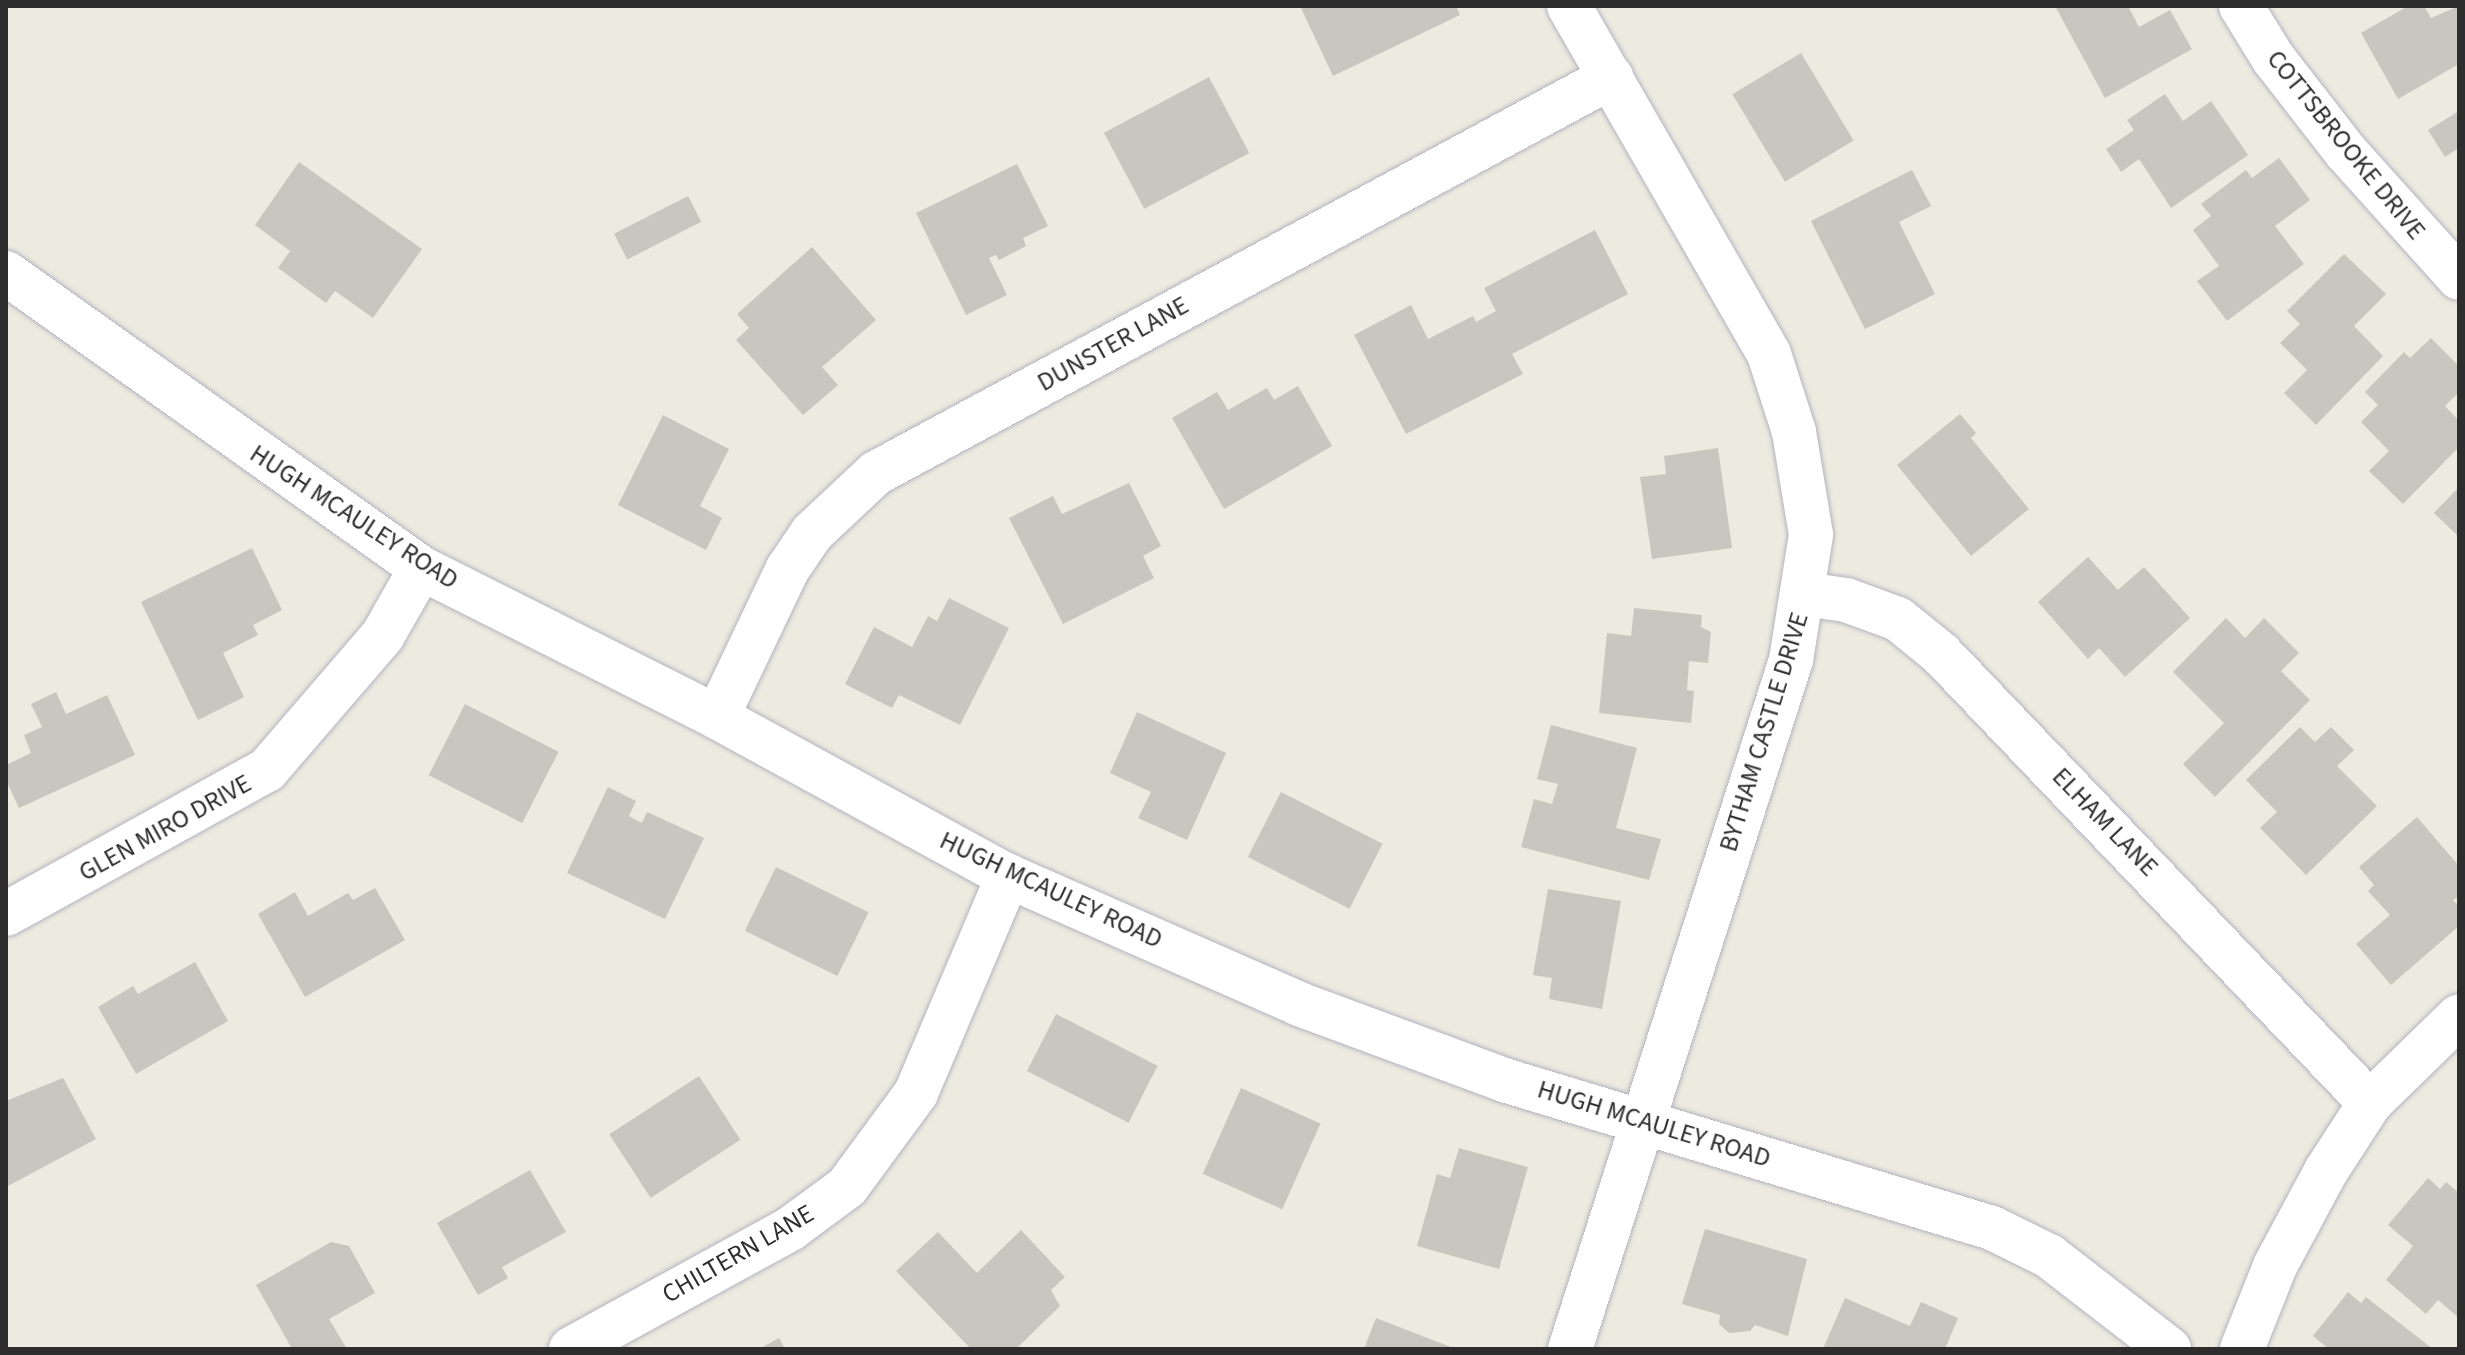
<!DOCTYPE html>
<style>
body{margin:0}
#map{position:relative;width:2465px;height:1355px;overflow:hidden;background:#edeae0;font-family:"Source Sans 3",sans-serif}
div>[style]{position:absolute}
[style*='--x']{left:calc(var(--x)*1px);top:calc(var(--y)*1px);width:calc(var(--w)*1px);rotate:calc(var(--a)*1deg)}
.building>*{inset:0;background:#c9c6bf;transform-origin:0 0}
.roads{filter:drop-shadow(0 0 2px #b3b3bf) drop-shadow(0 0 2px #b3b3bf)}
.street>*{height:44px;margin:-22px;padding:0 22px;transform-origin:22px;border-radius:22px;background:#fff}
span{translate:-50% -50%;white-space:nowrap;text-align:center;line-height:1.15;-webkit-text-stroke:6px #fff;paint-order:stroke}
.street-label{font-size:26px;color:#2d2d2d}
.frame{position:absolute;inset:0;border:8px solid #2d2d2d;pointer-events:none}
</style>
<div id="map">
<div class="building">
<i style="clip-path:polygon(1300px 6px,1456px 6px,1460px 15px,1333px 76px)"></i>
<i style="clip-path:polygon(2055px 6px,2128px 6px,2139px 27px,2170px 10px,2192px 49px,2105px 98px)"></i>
<i style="clip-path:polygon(2408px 6px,2424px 6px,2431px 18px,2459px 6px,2459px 64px,2398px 99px,2361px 33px)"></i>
<i style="left:1801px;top:53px;width:102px;height:80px;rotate:59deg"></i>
<i style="left:1209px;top:77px;width:86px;height:119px;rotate:62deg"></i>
<i style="clip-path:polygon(2165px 94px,2183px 121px,2211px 101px,2248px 155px,2171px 208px,2139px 159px,2121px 172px,2106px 149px,2134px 130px,2127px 120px)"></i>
<i style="clip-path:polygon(2459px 111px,2459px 148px,2445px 157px,2428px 130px)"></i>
<i style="clip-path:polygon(2279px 158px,2310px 200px,2275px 226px,2304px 264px,2227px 321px,2197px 281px,2219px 266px,2193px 230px,2211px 216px,2201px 204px,2246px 170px,2252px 178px)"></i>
<i style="clip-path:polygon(299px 162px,422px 249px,373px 318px,335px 291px,326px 303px,278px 268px,290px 251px,255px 225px)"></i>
<i style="clip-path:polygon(1017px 164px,1048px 226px,1023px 238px,1026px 246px,999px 260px,996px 255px,989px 258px,1007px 295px,966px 315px,916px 213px)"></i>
<i style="clip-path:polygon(1912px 170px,1931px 206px,1899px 222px,1935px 294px,1865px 329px,1811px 221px)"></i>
<i style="left:688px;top:196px;width:29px;height:83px;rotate:63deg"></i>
<i style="clip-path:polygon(1595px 230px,1628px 294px,1512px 354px,1523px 374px,1406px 434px,1354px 335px,1411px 305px,1428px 339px,1473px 316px,1476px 322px,1496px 311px,1484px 288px)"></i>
<i style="clip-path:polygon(812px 247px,876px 320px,822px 367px,838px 385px,803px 415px,736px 340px,749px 328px,737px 314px)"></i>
<i style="clip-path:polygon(2344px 254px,2386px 294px,2354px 326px,2383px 356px,2316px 425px,2284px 393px,2307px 370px,2280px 343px,2300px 324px,2287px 311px)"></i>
<i style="clip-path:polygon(2431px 338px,2459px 366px,2459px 392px,2445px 406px,2459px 421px,2459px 447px,2403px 504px,2369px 471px,2389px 451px,2361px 422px,2378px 405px,2365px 392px,2404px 352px,2410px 358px)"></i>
<i style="clip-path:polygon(1298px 386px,1332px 446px,1224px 509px,1172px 418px,1217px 392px,1228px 410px,1267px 388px,1274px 400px)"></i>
<i style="clip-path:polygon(1960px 414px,1976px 433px,1971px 438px,2029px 509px,1971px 556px,1897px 465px)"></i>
<i style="clip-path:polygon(663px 415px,729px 449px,700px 506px,722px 518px,706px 550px,618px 505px)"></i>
<i style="clip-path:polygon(1718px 448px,1732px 548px,1652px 559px,1640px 477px,1666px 474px,1664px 456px)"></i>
<i style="clip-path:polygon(1129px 483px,1161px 546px,1143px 556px,1154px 578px,1063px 624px,1009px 518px,1053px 496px,1062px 514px)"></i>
<i style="clip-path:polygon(2459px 487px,2459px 537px,2434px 513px)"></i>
<i style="clip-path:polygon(252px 548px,282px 610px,253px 625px,258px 635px,223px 653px,244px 697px,198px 720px,141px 602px)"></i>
<i style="clip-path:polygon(2088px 557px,2118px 590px,2144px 567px,2190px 618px,2125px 677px,2099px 648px,2088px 659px,2038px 602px)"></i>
<i style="clip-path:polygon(949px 598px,1009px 628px,960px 725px,899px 695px,892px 708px,845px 684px,874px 627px,912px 647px,928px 616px,937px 621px)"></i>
<i style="clip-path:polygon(1634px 608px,1702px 615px,1701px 627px,1711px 632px,1708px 663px,1689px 661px,1687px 690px,1694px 691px,1691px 723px,1599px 713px,1607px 633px,1631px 636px)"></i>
<i style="clip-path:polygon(2226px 618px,2245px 638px,2264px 618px,2299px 653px,2281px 671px,2310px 700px,2215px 797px,2183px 764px,2224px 723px,2173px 672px)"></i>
<i style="clip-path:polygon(56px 692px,66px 714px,107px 695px,135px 755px,19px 808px,6px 780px,6px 765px,31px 753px,24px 735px,42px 727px,31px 704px)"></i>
<i style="left:465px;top:704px;width:105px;height:80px;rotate:27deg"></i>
<i style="clip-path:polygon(1137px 712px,1226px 753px,1187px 840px,1138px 818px,1151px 792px,1110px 773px)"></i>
<i style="clip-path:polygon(1551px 725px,1637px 748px,1616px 828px,1661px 839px,1649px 880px,1521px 847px,1534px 799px,1552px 804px,1558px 784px,1537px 779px)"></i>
<i style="clip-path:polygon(2300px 727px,2315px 742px,2331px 727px,2354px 750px,2337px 766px,2377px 806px,2306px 875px,2260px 828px,2277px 812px,2246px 780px)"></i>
<i style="clip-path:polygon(608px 787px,636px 801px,629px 816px,642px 823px,647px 812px,704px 838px,665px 919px,567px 873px)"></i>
<i style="left:1281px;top:792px;width:114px;height:73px;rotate:27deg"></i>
<i style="clip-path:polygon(2417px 817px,2459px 866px,2459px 896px,2453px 900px,2459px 907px,2459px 926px,2391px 985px,2356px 944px,2390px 915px,2368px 891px,2374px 885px,2359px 867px)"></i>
<i style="left:776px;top:867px;width:103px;height:71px;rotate:26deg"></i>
<i style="clip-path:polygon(375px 888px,405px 940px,305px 997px,258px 914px,295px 892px,308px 916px,348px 893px,353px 900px)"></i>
<i style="clip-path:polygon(1548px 889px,1621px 901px,1602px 1009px,1549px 999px,1552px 978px,1533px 975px)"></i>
<i style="clip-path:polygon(195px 962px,228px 1021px,136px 1074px,98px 1007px,133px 986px,138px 994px)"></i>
<i style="left:1056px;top:1014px;width:114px;height:64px;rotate:27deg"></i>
<i style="left:699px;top:1076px;width:76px;height:107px;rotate:57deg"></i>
<i style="clip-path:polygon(63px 1078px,96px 1139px,6px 1187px,6px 1101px)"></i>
<i style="left:1241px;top:1088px;width:87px;height:94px;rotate:24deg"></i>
<i style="clip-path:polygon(1459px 1148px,1528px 1167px,1499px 1269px,1417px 1246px,1437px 1174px,1450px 1178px)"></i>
<i style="clip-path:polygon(530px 1170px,566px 1232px,502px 1267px,508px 1278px,478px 1295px,437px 1223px)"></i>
<i style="clip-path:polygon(2428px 1178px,2440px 1189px,2446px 1182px,2459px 1193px,2459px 1318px,2438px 1300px,2426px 1314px,2386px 1280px,2413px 1246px,2388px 1225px)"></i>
<i style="clip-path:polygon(1705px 1229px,1807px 1259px,1788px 1336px,1755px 1325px,1750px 1331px,1729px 1333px,1719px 1324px,1720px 1315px,1682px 1304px)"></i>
<i style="clip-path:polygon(1021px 1230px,1065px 1277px,1051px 1290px,1060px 1306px,1016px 1349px,971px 1349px,896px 1271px,938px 1232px,977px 1273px)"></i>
<i style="clip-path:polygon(331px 1242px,349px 1246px,375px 1293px,329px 1319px,347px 1349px,292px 1349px,256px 1285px)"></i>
<i style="clip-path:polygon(2348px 1292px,2361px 1303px,2366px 1297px,2433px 1349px,2329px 1349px,2313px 1336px)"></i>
<i style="clip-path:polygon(1845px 1298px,1910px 1326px,1921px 1302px,1958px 1318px,1945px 1349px,1823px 1349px)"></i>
<i style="clip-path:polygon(1376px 1318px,1456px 1349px,1364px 1349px)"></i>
<i style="clip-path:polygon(779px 1338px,785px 1349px,759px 1349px)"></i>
</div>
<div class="roads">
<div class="street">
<i style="--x:1569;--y:6;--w:401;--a:60.1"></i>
<i style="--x:1769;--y:354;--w:82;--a:72.2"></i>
<i style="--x:1794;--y:432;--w:104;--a:80.6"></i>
<i style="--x:1811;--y:535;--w:127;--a:99.1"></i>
<i style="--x:1791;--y:660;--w:724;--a:107.78"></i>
<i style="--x:2241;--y:6;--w:61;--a:58.4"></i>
<i style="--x:2273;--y:58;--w:119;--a:52.2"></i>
<i style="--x:2346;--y:152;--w:169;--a:48.1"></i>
<i style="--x:6;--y:273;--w:509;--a:35.41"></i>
<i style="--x:421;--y:568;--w:331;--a:26.7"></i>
<i style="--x:717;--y:717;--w:332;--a:28.7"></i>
<i style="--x:1008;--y:876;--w:318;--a:23.7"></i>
<i style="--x:1299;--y:1004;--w:219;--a:20.3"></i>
<i style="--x:1504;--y:1080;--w:510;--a:16.87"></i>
<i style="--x:1992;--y:1228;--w:64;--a:26.2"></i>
<i style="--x:2049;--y:1256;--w:152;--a:37.8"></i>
<i style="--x:1805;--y:594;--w:41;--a:8.3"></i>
<i style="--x:1846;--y:600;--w:55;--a:20.1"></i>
<i style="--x:1898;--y:619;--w:55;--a:39.1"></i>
<i style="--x:1941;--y:654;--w:621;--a:46.3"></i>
<i style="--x:717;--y:717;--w:163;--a:-64.5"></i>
<i style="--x:787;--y:570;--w:45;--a:-56"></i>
<i style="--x:812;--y:533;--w:88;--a:-43.2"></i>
<i style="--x:876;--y:473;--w:835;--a:-28.31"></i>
<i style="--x:6;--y:914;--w:298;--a:-28.9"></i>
<i style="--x:267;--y:770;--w:178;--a:-49.3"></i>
<i style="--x:383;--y:635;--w:77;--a:-60.4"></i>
<i style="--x:571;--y:1349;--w:250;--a:-28.7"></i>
<i style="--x:790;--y:1229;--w:71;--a:-36.4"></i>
<i style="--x:847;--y:1187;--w:117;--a:-53.7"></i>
<i style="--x:916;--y:1093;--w:236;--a:-67"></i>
<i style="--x:2242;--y:1349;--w:89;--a:-68.3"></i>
<i style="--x:2275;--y:1266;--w:108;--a:-61.8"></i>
<i style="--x:2326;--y:1171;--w:81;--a:-57.1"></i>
<i style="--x:2370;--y:1103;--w:124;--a:-44.3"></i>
</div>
</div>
<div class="street-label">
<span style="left:2346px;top:145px;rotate:51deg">COTTSBROOKE DRIVE</span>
<span style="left:1113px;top:344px;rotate:-29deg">DUNSTER LANE</span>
<span style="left:354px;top:517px;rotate:33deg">HUGH MCAULEY ROAD</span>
<span style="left:1764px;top:732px;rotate:-73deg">BYTHAM CASTLE DRIVE</span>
<span style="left:2105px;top:822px;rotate:46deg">ELHAM LANE</span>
<span style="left:165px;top:828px;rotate:-29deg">GLEN MIRO DRIVE</span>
<span style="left:1051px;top:890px;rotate:25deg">HUGH MCAULEY ROAD</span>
<span style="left:1654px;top:1124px;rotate:17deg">HUGH MCAULEY ROAD</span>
<span style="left:738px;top:1254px;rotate:-30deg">CHILTERN LANE</span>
</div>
<div class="frame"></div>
</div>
